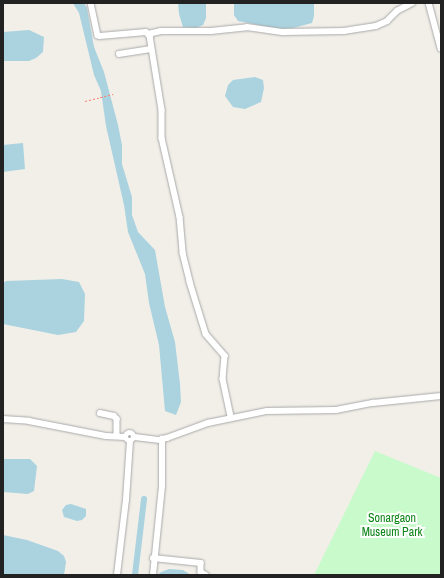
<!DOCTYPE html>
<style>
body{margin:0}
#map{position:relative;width:444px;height:578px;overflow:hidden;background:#f2efe9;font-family:"Archivo Narrow",sans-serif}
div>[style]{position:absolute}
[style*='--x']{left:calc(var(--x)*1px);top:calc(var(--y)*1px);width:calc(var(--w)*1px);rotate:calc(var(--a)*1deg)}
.park>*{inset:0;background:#c8facc}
.water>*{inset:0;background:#aad3df}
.canal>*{height:5.5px;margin:-2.75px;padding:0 2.75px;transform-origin:2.75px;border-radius:2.75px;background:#aad3df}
.path>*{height:1px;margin-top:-0.5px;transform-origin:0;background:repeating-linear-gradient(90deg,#fa8072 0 2px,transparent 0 4px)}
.roads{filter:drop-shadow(0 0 1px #a9a9a9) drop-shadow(0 0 1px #a9a9a9)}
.minor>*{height:5.5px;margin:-2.75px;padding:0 2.75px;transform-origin:2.75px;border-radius:2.75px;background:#fff}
.minor>.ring{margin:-2.75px;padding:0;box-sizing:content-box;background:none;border:5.5px solid #fff;border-radius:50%}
span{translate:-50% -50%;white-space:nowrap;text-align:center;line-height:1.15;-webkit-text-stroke:4px #fff;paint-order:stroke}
.park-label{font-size:12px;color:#0c8416}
.frame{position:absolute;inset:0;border:4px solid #222;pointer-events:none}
</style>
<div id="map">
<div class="park">
<i style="clip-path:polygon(375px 451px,441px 478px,441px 575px,314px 575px)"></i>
</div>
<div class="water">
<i style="clip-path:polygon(73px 3px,84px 3px,87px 8px,94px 47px,104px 72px,118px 125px,122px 145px,122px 164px,132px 197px,132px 215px,138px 232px,155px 250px,165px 307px,175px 342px,180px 384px,181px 402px,176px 415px,165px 411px,159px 345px,149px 303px,145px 274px,128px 232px,124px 205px,106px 126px,101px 91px,94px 75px,79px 13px)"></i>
<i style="clip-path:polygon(178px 3px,206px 3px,206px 18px,203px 25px,196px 28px,183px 27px,179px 14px)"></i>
<i style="clip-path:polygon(234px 3px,314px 3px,314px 16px,312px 23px,293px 28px,278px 29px,238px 21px,234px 15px)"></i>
<i style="clip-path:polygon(29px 30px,44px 37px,43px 52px,36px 58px,29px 61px,3px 61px,3px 32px)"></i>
<i style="clip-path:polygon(255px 77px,263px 80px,264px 88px,261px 102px,245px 109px,233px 107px,225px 96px,228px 85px,233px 80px)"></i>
<i style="clip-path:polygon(23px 143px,25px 169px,3px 172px,3px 145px)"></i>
<i style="clip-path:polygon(62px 279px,79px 282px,85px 294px,84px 321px,76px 332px,58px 335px,3px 324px,3px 283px,6px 281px)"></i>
<i style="clip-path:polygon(3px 459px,30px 459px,37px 466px,34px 491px,28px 494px,3px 492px)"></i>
<i style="clip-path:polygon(71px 504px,86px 509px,86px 516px,82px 520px,77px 521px,64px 517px,62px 510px,66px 505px)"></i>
<i style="clip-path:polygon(3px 535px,27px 540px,58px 551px,64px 556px,66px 562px,64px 575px,3px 575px)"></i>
<i style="clip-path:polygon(169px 569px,183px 570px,191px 575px,158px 575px,161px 572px)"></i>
</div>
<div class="canal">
<i style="--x:135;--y:575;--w:76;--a:-83.2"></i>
</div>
<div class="path">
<i style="--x:85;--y:101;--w:29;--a:-14"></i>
</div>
<div class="roads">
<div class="minor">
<i style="--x:91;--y:3;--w:33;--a:78"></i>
<i style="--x:98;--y:35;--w:2;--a:27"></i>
<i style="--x:100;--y:36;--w:46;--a:-5"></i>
<i style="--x:146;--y:32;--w:6;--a:45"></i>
<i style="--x:150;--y:36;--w:75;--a:80.8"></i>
<i style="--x:162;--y:110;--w:28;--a:90"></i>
<i style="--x:162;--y:138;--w:81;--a:77.2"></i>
<i style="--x:180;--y:217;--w:36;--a:85"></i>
<i style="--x:183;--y:253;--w:30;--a:76"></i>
<i style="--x:190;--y:282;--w:54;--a:72.9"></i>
<i style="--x:206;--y:334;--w:29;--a:49"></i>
<i style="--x:225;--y:356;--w:23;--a:95"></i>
<i style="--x:223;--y:379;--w:40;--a:78"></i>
<i style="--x:429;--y:3;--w:47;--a:75.1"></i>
<i style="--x:148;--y:34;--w:13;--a:-13"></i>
<i style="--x:161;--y:31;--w:50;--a:0"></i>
<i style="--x:211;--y:31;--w:36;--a:-6"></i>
<i style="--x:247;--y:27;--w:37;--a:8"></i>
<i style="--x:284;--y:32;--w:60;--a:-1"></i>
<i style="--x:344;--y:31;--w:32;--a:-9"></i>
<i style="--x:376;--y:26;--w:12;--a:-24"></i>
<i style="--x:387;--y:21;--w:14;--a:-45"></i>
<i style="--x:397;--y:11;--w:17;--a:-28"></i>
<i style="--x:119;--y:54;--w:32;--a:-9"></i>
<i style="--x:100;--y:413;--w:14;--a:12"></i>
<i style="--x:114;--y:416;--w:4;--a:45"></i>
<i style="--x:117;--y:419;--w:17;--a:90"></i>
<i style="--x:3;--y:419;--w:26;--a:4"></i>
<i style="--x:29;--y:421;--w:78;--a:11"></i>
<i style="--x:106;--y:436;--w:19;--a:3"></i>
<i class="ring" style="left:125.5px;top:432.5px;width:3.5px;height:3.5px"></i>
<i style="--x:135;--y:437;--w:25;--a:7"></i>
<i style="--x:160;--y:440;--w:7;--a:-16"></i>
<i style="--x:167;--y:438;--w:44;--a:-20.1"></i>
<i style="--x:208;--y:423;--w:60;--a:-11.5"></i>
<i style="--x:267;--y:411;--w:69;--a:-0.8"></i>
<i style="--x:336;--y:410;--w:38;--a:-11"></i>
<i style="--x:373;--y:403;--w:68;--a:-5.9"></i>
<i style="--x:153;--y:558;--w:48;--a:5.9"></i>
<i style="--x:201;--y:563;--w:9;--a:90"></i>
<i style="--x:201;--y:572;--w:6;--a:31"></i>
<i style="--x:117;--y:575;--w:76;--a:-83.2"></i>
<i style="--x:126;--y:500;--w:58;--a:-86.1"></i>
<i style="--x:153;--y:575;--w:89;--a:-84.2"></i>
<i style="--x:162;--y:486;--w:47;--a:-90"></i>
</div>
</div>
<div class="park-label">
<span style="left:392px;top:526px">Sonargaon<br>Museum Park</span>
</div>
<div class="frame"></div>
</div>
